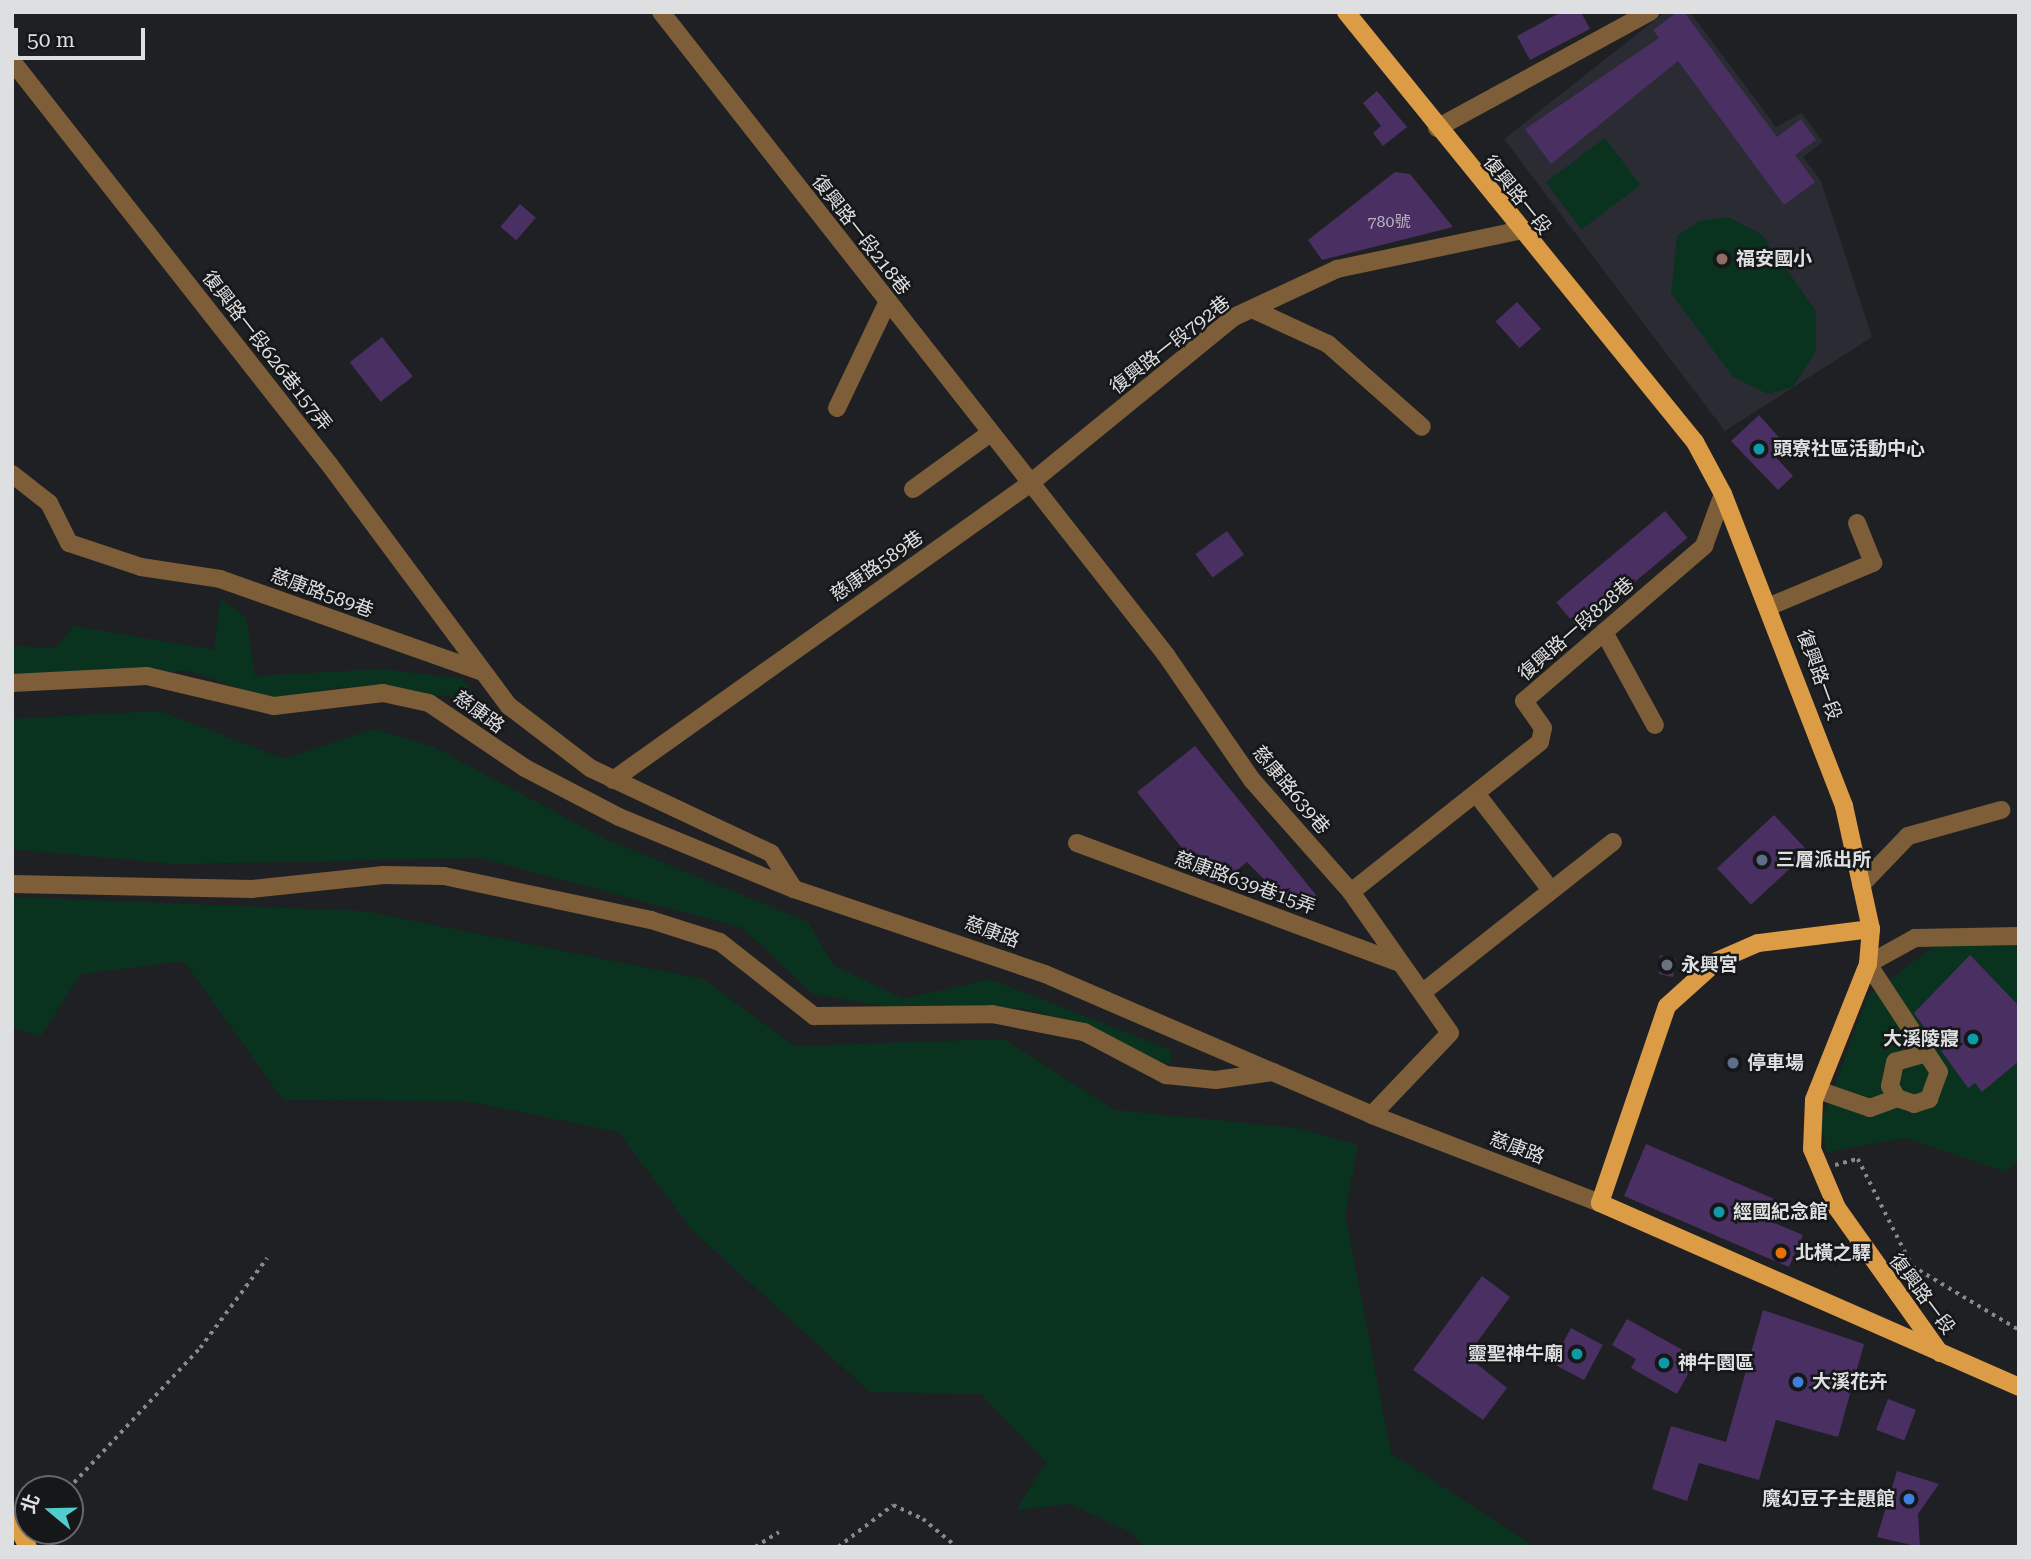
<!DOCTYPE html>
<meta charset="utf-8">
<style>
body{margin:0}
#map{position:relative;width:2031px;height:1559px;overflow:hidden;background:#1f2023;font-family:"Roboto Serif","Noto Sans TC",serif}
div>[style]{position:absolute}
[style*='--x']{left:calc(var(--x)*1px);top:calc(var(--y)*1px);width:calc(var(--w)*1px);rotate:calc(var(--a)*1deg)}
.built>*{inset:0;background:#2a2b33}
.green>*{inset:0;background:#09331e;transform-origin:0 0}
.building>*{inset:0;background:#492f62;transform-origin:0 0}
.path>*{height:3.5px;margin-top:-1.75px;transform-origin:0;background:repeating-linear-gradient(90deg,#88898b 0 3.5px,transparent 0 8.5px)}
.minor>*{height:18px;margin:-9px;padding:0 9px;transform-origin:9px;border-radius:9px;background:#7d5e38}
.major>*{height:18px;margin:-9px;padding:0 9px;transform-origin:9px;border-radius:9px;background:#dc9c45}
.dots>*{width:19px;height:19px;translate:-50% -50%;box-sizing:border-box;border:4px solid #161719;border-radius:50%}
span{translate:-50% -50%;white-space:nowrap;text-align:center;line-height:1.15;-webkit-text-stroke:5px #161719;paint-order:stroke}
.number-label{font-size:16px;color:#b9b3c1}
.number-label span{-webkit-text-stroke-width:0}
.street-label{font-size:19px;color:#dedfe1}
.poi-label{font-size:19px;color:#dedfe1;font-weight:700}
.left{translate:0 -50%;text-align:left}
.right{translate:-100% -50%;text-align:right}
.frame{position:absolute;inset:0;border:14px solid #dedfe1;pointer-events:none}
.north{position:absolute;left:14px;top:1475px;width:70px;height:70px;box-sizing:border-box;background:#161719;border:2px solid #666769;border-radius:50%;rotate:289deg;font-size:19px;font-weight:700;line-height:28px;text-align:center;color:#dedfe1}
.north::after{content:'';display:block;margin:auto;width:24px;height:32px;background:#53cdca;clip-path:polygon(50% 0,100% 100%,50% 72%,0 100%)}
.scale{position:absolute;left:14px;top:28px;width:131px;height:32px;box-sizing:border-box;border:4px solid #dedfe1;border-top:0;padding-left:9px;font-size:21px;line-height:24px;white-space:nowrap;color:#dedfe1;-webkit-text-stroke:5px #161719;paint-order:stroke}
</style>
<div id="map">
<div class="built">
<i style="clip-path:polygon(1665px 12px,1690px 12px,1776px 127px,1802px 113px,1823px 142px,1803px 157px,1821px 181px,1872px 337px,1725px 431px,1504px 139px)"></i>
</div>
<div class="green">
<i style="left:1605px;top:138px;width:59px;height:74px;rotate:53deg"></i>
<i style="clip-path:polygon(1728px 217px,1761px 234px,1816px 311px,1816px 351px,1793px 387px,1768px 394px,1733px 377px,1671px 293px,1677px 236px,1699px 221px)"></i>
<i style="clip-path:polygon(220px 599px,246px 617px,255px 676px,382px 669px,462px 679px,495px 719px,450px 696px,338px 687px,279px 702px,188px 671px,12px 675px,12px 646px,55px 648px,74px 626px,214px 650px)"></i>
<i style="clip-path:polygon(160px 711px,284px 759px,374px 729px,434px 747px,605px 839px,808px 922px,834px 966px,904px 999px,990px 979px,1171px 1050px,1171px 1063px,1146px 1059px,1077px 1022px,1021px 1008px,908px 1010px,813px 994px,743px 928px,480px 858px,174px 864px,12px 849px,12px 719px)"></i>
<i style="clip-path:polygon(12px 897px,364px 911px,703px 979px,794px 1046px,1004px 1039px,1114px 1110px,1298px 1128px,1358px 1145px,1345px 1214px,1391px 1453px,1535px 1547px,1143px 1547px,1134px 1534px,1070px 1504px,1016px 1510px,1046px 1462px,981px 1394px,870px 1392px,692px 1230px,618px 1132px,466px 1101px,283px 1100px,184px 961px,81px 974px,40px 1037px,12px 1027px)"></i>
<i style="clip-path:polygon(2019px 943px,2019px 1160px,2006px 1172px,1906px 1138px,1827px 1152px,1821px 1123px,1868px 995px,1935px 946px)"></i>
</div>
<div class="building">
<i style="clip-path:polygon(1561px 12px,1581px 12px,1590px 29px,1530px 60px,1517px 36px)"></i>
<i style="clip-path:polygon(1677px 12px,1684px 12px,1777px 137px,1801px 119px,1816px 140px,1795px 155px,1815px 182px,1784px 205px,1678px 61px,1551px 164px,1525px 129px,1659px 38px,1653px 30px)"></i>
<i style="clip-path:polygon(1377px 91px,1407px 127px,1383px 146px,1373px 133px,1381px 126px,1363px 103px)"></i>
<i style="clip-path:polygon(1395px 172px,1410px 174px,1453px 227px,1322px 260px,1308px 240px)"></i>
<i style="left:520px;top:204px;width:21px;height:30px;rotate:41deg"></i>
<i style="left:1517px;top:302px;width:36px;height:29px;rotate:48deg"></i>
<i style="left:382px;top:337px;width:50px;height:41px;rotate:52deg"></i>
<i style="clip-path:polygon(1759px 415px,1785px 444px,1774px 455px,1793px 476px,1778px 490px,1731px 441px)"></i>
<i style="left:1665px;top:511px;width:35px;height:142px;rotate:50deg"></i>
<i style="left:1227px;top:531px;width:29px;height:39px;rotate:54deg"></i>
<i style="clip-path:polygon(1195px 746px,1316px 895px,1296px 912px,1247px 862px,1220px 884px,1207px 879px,1137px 792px)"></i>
<i style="left:1774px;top:815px;width:50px;height:78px;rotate:47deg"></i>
<i style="clip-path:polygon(1660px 955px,1676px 959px,1673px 977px,1659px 974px)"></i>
<i style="clip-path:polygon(1970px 955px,2019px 1006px,2019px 1061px,1982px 1092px,1975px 1083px,1968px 1088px,1914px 1013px)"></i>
<i style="clip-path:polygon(1646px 1144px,1781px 1202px,1772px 1222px,1803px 1235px,1789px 1267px,1624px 1196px)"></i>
<i style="clip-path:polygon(1482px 1276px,1510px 1297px,1467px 1356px,1507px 1388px,1483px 1420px,1413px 1370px)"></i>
<i style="clip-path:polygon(1763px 1310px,1864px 1344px,1838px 1437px,1776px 1420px,1759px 1480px,1699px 1463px,1687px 1501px,1652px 1489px,1671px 1426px,1726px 1442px)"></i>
<i style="clip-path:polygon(1627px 1319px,1697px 1358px,1677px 1394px,1631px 1368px,1636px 1359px,1612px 1345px)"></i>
<i style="left:1571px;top:1328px;width:36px;height:40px;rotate:28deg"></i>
<i style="left:1888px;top:1399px;width:30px;height:33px;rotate:21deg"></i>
<i style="clip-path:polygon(1897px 1471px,1939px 1484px,1918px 1514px,1920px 1547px,1877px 1537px)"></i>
</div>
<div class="path">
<i style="--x:1835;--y:1165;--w:24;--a:-15"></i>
<i style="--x:1858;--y:1159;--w:120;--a:63.2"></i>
<i style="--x:1912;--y:1266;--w:125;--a:30.9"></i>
<i style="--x:68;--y:1489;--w:193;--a:-46.9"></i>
<i style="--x:200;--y:1348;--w:112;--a:-53.3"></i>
<i style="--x:755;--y:1547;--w:28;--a:-32"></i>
<i style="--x:838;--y:1547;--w:69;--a:-37.4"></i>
<i style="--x:893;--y:1505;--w:33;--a:25"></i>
<i style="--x:923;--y:1519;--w:44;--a:39.5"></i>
</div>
<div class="minor">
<i style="--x:661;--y:12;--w:818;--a:51.85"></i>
<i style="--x:1166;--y:655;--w:152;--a:55.5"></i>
<i style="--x:1252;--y:780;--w:149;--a:48.5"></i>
<i style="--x:1351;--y:892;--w:172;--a:54.9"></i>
<i style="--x:1450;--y:1033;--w:113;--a:133.6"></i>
<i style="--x:12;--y:61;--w:513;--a:51.81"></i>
<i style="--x:329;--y:464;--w:302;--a:53.4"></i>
<i style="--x:509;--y:706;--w:102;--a:37.4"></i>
<i style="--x:590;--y:768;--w:200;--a:25.2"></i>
<i style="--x:771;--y:853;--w:43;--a:57.4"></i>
<i style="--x:1437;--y:128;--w:243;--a:-28.6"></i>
<i style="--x:1252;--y:309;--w:84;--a:24.7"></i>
<i style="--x:1328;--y:344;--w:125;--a:41.4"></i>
<i style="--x:837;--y:408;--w:116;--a:-64.5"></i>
<i style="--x:12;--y:474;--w:47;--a:38.1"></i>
<i style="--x:49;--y:503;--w:45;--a:63.4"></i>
<i style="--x:69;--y:543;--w:76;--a:18.4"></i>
<i style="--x:141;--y:567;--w:80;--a:8.6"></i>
<i style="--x:220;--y:579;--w:278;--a:19.5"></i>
<i style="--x:913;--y:489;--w:94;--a:-35.9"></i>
<i style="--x:1770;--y:606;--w:112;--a:-22.7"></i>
<i style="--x:1873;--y:563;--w:43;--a:-111.8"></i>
<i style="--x:1604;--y:632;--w:106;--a:61.3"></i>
<i style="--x:12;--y:683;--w:135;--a:-3"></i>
<i style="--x:147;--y:676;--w:130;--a:13.3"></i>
<i style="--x:274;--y:706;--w:110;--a:-6.8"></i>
<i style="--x:383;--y:693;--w:47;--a:12.3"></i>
<i style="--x:429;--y:703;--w:116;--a:34.1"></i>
<i style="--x:525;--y:768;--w:106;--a:27.5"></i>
<i style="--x:619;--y:817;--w:189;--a:22.4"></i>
<i style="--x:794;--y:889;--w:265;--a:18.7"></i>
<i style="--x:1045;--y:974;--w:356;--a:23.3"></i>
<i style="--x:1372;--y:1115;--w:244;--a:21.1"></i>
<i style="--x:613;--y:780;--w:509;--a:-35.41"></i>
<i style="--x:1028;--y:485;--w:266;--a:-39.2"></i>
<i style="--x:1234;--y:317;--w:114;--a:-25"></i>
<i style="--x:1337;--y:269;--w:185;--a:-11.9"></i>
<i style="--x:1478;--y:796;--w:119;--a:52.2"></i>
<i style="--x:1077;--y:843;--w:344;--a:20.4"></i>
<i style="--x:12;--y:884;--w:240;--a:1.2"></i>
<i style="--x:252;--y:889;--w:132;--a:-6.1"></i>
<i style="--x:383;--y:875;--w:61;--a:0.9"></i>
<i style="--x:444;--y:876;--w:212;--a:12"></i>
<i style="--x:651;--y:920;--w:72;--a:17.7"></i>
<i style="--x:720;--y:942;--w:120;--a:38.2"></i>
<i style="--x:814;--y:1016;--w:178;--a:-0.6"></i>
<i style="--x:992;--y:1014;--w:94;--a:11.1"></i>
<i style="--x:1084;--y:1032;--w:93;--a:27.7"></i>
<i style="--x:1166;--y:1075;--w:50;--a:5.7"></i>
<i style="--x:1216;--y:1080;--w:58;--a:-8"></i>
<i style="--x:1861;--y:885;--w:68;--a:-46.2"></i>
<i style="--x:1908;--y:836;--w:97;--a:-15.6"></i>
<i style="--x:1351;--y:892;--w:241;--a:-38.4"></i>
<i style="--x:1540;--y:742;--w:14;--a:-78"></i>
<i style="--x:1543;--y:728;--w:33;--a:-125"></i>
<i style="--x:1524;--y:701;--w:238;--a:-40.7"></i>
<i style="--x:1704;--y:546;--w:55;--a:-69.9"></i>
<i style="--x:1423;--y:992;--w:242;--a:-38.3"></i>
<i style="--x:1818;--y:1090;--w:55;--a:19.1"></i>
<i style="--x:1870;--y:1108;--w:29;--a:-20"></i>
<i style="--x:1897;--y:1098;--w:18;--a:19"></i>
<i style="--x:1914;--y:1104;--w:16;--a:-18"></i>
<i style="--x:1929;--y:1099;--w:29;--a:-70"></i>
<i style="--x:1939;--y:1072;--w:129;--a:-123.3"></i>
<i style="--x:1868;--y:964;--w:54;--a:-29"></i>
<i style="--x:1915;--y:938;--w:104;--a:-1.1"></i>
<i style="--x:1897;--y:1098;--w:14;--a:-120"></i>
<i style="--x:1890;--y:1086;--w:25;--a:-78"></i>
<i style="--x:1895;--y:1062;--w:29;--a:-16"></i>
</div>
<div class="major">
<i style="--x:1346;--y:12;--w:554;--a:50.94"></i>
<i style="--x:1695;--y:442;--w:59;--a:61.7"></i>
<i style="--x:1723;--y:494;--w:335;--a:68.8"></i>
<i style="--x:1844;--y:806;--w:126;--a:77.6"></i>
<i style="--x:1871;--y:929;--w:35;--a:95"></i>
<i style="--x:1868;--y:964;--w:146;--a:111.7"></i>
<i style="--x:1814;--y:1100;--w:49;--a:92.3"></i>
<i style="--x:1812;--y:1149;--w:64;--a:67"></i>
<i style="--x:1837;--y:1208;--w:178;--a:54.6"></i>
<i style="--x:1871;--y:929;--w:114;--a:172.9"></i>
<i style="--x:1758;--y:943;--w:45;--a:156.3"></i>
<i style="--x:1717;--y:961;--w:67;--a:138"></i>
<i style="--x:1667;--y:1006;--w:208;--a:108.8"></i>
<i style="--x:1600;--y:1203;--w:458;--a:23.7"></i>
<i style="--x:12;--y:1516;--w:35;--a:63"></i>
</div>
<div class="dots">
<i style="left:1722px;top:259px;background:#8d6e63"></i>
<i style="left:1759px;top:449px;background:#0f9aa8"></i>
<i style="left:1762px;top:860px;background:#5c6f8a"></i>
<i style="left:1667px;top:965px;background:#6b7280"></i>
<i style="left:1973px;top:1039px;background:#0f9aa8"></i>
<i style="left:1733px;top:1063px;background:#5c6f8a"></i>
<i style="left:1719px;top:1212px;background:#0f9aa8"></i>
<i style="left:1781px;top:1253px;background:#e8710a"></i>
<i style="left:1577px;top:1354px;background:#0f9aa8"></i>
<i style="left:1664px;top:1363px;background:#0f9aa8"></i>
<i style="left:1798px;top:1382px;background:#3f7fe0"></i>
<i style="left:1909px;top:1499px;background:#3f7fe0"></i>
</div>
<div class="number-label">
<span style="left:1389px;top:222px">780號</span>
</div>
<div class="street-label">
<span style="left:1517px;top:195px;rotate:51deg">復興路一段</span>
<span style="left:861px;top:235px;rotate:52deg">復興路一段218巷</span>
<span style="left:1170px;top:345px;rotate:-38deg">復興路一段792巷</span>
<span style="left:267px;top:351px;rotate:52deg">復興路一段626巷157弄</span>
<span style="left:877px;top:566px;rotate:-35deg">慈康路589巷</span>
<span style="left:322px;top:593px;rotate:20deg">慈康路589巷</span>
<span style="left:1576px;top:629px;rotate:-41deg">復興路一段828巷</span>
<span style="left:1819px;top:675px;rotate:70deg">復興路一段</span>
<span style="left:479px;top:712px;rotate:36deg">慈康路</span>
<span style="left:1291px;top:790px;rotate:50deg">慈康路639巷</span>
<span style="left:1245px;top:883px;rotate:20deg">慈康路639巷15弄</span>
<span style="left:992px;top:932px;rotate:20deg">慈康路</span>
<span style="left:1517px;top:1148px;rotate:21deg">慈康路</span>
<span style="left:1922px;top:1294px;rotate:53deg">復興路一段</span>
</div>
<div class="poi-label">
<span class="left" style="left:1736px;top:259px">福安國小</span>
<span class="left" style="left:1773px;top:449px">頭寮社區活動中心</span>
<span class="left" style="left:1776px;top:860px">三層派出所</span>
<span class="left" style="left:1681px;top:965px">永興宮</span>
<span class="right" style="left:1959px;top:1039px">大溪陵寢</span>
<span class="left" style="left:1747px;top:1063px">停車場</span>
<span class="left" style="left:1733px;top:1212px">經國紀念館</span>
<span class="left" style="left:1795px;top:1253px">北橫之驛</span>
<span class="right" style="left:1563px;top:1354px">靈聖神牛廟</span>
<span class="left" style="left:1678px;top:1363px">神牛園區</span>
<span class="left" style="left:1812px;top:1382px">大溪花卉</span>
<span class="right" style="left:1895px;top:1499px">魔幻豆子主題館</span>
</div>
<div class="frame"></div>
<div class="north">北</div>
<div class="scale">50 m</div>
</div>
